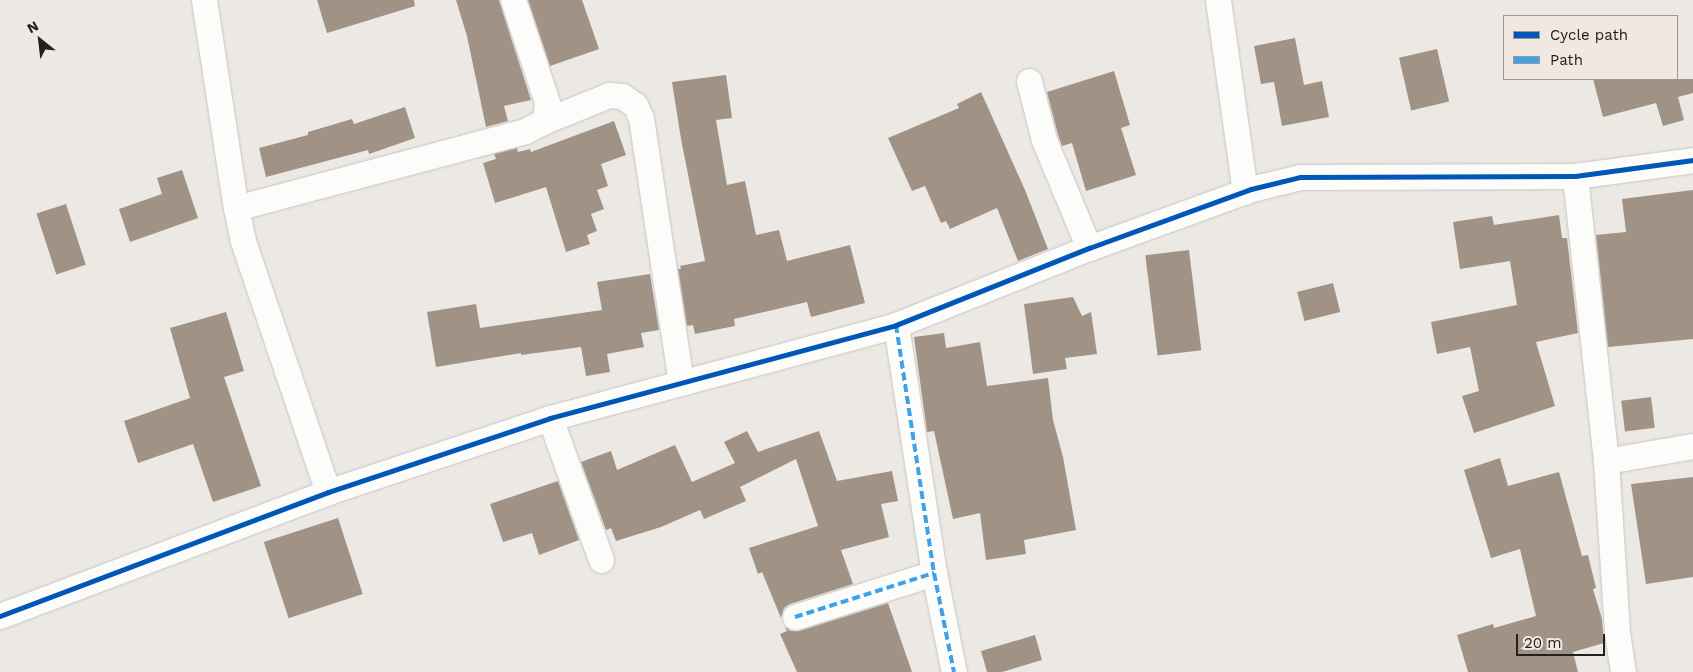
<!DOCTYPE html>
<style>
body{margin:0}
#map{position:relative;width:1693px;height:672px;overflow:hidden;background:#ece8e4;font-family:"Work Sans",sans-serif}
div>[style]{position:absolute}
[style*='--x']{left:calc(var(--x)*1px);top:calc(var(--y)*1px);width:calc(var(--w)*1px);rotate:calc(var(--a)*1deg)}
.building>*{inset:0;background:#a09385;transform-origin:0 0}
.roads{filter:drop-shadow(0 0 1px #c9c5c2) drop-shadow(0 0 1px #c9c5c2)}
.minor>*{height:25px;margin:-12.5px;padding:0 12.5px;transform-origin:12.5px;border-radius:12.5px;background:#fcfcfb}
.quiet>*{height:4px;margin-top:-2px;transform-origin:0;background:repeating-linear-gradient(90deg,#3ea2ea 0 8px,transparent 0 12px)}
.cycleway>*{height:5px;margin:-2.5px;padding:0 2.5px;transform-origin:2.5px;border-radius:2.5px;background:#0057b8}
span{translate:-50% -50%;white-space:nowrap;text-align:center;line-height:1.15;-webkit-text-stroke:5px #f0e8e1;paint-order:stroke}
.legend{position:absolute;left:1503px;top:15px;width:175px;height:65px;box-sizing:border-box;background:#f0e8e1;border:1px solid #9e9893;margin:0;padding:6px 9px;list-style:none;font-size:15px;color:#23201d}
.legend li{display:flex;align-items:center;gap:10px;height:25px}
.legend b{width:25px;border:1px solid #9e9893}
.north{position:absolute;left:15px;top:15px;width:50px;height:50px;-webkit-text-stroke:4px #f0e8e1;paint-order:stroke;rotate:331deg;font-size:14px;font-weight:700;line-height:20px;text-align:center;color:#23201d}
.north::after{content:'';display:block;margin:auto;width:18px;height:22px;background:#23201d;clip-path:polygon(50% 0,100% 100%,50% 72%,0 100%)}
.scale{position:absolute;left:1516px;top:634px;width:89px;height:22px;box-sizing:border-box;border:2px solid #23201d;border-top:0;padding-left:6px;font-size:15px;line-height:18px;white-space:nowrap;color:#23201d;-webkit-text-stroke:4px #f0e8e1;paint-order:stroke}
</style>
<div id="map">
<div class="building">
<i style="clip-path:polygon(317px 0,414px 0,415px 6px,327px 33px)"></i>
<i style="clip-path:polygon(456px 0,499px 0,531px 100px,504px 106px,508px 121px,486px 127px,467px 36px)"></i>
<i style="clip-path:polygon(528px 0,582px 0,599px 49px,550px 66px)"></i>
<i style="clip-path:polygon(1295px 38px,1304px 85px,1322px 81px,1329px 117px,1282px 126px,1274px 82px,1261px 84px,1254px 46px)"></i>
<i style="left:1437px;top:49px;width:54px;height:39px;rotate:77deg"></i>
<i style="clip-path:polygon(1114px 71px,1130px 125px,1121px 128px,1136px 175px,1086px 191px,1072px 143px,1062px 146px,1058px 135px,1047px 92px)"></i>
<i style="clip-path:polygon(726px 75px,732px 118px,716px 120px,727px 185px,745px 181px,756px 235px,779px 230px,787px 261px,850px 245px,865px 303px,811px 317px,807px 302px,734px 319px,735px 326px,695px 334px,693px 325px,687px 326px,678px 269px,681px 269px,680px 266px,705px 261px,681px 139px,672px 82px)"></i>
<i style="clip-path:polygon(1593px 79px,1693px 79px,1693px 93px,1678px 97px,1684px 120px,1663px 126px,1656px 103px,1603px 117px)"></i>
<i style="clip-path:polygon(981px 92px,1025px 190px,1048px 249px,1018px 261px,997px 208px,950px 229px,946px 221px,941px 223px,925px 186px,912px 191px,888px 138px,959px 108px,957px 104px)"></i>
<i style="clip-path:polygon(405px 107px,415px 138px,369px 154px,368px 150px,266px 177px,259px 148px,308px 135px,308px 132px,352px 119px,354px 124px)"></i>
<i style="clip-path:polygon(614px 121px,626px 155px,601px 164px,608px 186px,597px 190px,604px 209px,591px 214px,597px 231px,587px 235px,590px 244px,566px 252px,546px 187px,495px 203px,483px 163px,496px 159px,494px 154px,517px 148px,518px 152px,530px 149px,531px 152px)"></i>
<i style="clip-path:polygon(182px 170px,198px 218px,130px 242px,119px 209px,162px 194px,157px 178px)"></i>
<i style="clip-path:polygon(1693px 190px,1693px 339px,1608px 347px,1596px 235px,1626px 232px,1622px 199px)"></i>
<i style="left:66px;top:204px;width:64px;height:31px;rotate:72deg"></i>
<i style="clip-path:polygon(1559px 215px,1562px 238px,1567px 238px,1578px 333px,1536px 342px,1555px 406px,1474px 433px,1462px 396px,1479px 391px,1470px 347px,1437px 354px,1431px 322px,1517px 305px,1510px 261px,1460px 269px,1453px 222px,1492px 216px,1494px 225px)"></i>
<i style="left:1189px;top:250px;width:101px;height:44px;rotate:83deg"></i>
<i style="clip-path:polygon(650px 274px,659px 330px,641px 333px,644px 347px,607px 354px,610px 372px,586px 376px,581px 347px,521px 355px,521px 353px,436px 367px,427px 312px,476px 304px,480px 328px,602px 310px,597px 282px)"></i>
<i style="left:1333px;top:283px;width:30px;height:37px;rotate:76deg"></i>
<i style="clip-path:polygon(1073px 297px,1082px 316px,1091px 312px,1097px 354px,1065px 358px,1067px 369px,1033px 374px,1024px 304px)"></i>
<i style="clip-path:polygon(226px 312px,244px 371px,224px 377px,261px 486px,213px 502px,193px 444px,138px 463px,124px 421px,190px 398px,170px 328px)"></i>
<i style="clip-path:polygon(944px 333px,946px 348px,980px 342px,987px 386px,1048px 378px,1053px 420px,1063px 457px,1076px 530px,1024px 540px,1026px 554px,986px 560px,980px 513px,953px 519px,934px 431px,927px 432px,914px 337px)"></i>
<i style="left:1651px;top:397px;width:31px;height:30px;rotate:83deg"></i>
<i style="clip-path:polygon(747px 431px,758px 452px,819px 431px,837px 481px,892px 471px,898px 501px,881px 504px,889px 537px,841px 550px,853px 584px,790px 604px,784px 608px,781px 618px,762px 572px,758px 574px,749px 548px,818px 526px,796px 459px,740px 487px,746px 501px,704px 519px,700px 510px,661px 527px,616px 541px,611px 528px,606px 530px,581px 462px,611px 451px,617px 470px,675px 445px,692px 482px,735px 463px,724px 442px)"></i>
<i style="clip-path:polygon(1500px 458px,1508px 486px,1559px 472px,1582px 556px,1588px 555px,1596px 588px,1593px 589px,1602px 619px,1604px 643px,1573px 652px,1578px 672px,1468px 672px,1457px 635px,1493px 624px,1494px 628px,1536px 616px,1520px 549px,1491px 558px,1464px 470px)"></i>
<i style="clip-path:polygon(1693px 477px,1693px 577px,1646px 584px,1631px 484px)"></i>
<i style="clip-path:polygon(558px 481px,579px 540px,539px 555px,532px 533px,503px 542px,490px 504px)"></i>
<i style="left:338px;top:518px;width:80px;height:78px;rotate:72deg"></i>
<i style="clip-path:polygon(888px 603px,912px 672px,797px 672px,780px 634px,787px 631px,785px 627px,791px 631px,799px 631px)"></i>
<i style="clip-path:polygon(1035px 635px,1042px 660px,1002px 672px,987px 672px,981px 651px)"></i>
</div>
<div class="roads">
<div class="minor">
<i style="--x:204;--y:0;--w:210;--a:81.3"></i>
<i style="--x:236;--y:208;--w:34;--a:78"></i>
<i style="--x:243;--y:241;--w:265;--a:71.3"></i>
<i style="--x:1218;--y:0;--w:194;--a:82"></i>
<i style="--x:1029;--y:81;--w:61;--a:75.7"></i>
<i style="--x:1044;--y:140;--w:117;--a:67.4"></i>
<i style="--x:545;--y:121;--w:69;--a:-22.1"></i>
<i style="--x:609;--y:95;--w:13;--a:4"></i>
<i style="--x:622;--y:96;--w:16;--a:35"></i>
<i style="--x:635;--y:105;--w:14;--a:65"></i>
<i style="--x:641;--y:118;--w:267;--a:81.4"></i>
<i style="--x:1575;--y:176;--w:287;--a:83.8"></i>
<i style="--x:1606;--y:461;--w:171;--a:86.3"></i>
<i style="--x:1617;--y:632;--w:40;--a:81.5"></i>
<i style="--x:236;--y:208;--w:299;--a:-14.9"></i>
<i style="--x:525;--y:131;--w:22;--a:-27"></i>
<i style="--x:545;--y:121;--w:19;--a:-84"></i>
<i style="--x:547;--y:102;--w:108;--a:-108.4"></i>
<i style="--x:896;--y:325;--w:251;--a:81.3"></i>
<i style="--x:934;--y:573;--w:101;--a:78.6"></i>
<i style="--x:550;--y:418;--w:151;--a:70.2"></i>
<i style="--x:1606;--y:461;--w:88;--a:-9.8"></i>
<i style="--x:0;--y:616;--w:351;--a:-20.7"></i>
<i style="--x:328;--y:492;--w:234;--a:-18.4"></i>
<i style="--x:550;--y:418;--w:358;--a:-15"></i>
<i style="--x:896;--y:325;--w:208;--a:-21.8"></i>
<i style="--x:1089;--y:248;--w:172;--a:-20"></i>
<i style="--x:1251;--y:189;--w:50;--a:-13.8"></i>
<i style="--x:1300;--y:177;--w:275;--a:-0.2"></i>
<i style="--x:1575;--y:176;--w:119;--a:-7.7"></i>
<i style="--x:795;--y:617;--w:146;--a:-17.6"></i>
</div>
</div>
<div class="quiet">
<i style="--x:896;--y:325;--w:251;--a:81.3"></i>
<i style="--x:934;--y:573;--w:101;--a:78.6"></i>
<i style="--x:795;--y:617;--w:146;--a:-17.6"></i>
</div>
<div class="cycleway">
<i style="--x:0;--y:616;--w:351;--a:-20.7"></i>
<i style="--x:328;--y:492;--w:234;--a:-18.4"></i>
<i style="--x:550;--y:418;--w:358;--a:-15"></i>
<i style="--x:896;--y:325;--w:208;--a:-21.8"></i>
<i style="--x:1089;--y:248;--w:172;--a:-20"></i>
<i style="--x:1251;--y:189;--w:50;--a:-13.8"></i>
<i style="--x:1300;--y:177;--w:275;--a:-0.2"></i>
<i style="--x:1575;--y:176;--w:119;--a:-7.7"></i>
</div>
<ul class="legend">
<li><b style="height:6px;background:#0057b8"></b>Cycle path</li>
<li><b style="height:6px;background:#3ea2ea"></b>Path</li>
</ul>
<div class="north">N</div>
<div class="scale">20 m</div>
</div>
